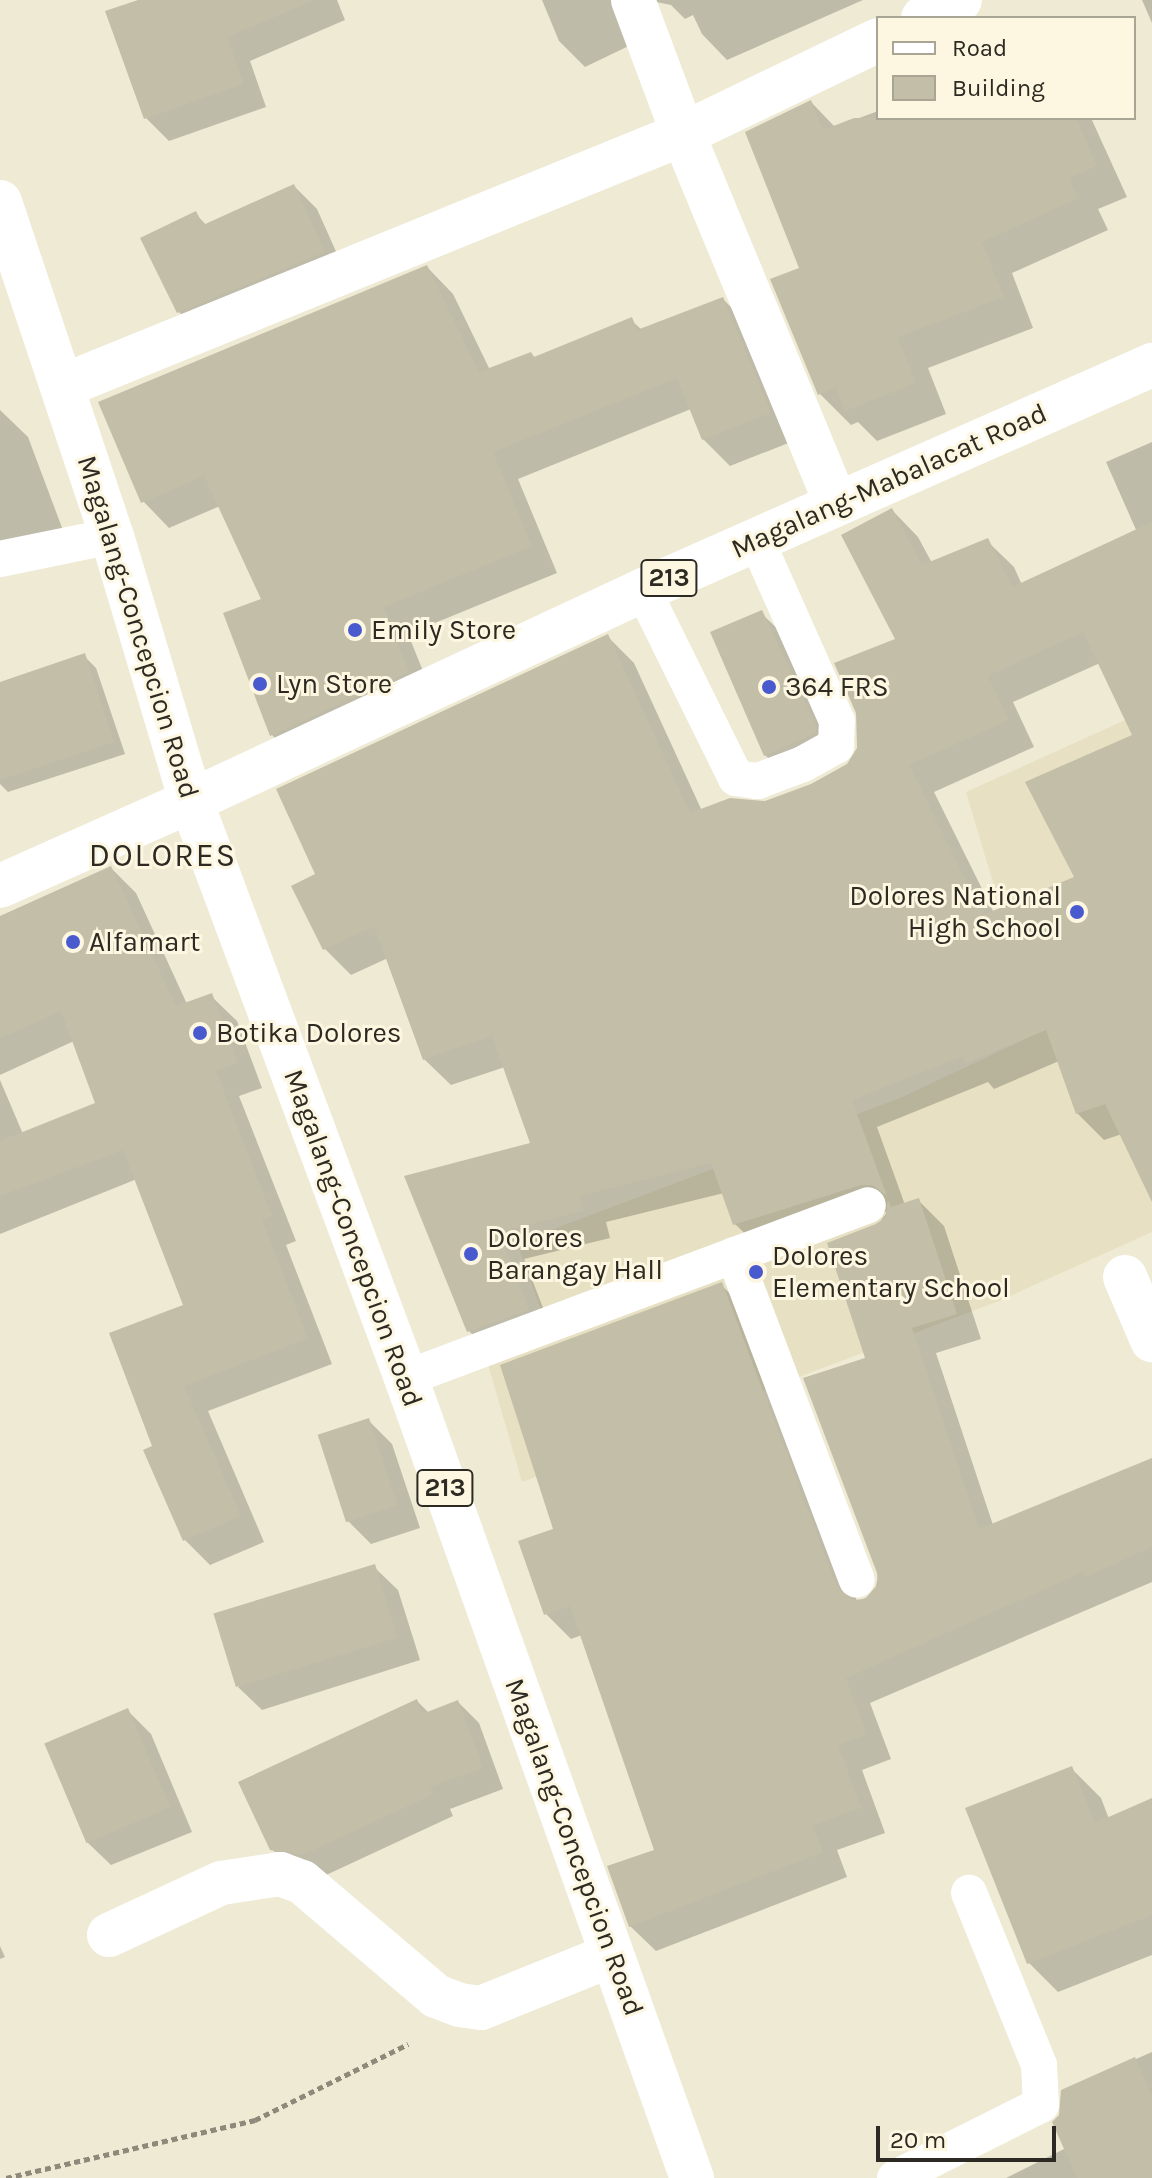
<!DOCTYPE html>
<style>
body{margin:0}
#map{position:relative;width:1152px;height:2178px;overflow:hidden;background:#efead4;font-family:Karla,sans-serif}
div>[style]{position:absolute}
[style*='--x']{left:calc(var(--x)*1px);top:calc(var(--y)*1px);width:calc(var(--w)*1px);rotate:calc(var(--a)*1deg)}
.built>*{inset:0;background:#e7e0c2}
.shadow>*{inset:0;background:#0003}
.building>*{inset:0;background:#c3bea8;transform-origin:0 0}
.path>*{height:5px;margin-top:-2.5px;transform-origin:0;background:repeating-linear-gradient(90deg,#8d8a7b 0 6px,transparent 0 10px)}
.service>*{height:36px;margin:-18px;padding:0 18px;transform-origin:18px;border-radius:18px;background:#fff}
.minor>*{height:44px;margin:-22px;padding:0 22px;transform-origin:22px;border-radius:22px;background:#fff}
.tertiary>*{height:44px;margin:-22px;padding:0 22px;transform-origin:22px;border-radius:22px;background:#fff}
.primary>*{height:44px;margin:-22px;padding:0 22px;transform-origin:22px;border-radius:22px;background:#fff}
.dots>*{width:22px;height:22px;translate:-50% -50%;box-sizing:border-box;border:4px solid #fdf7e1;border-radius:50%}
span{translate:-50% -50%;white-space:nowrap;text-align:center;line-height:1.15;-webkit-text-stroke:6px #fdf7e1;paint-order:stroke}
.shield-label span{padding:2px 6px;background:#fdf7e1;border:2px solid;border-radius:6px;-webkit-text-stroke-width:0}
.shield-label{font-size:26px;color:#2c2a22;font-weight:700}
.street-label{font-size:28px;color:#2c2a22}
.poi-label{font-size:28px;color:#2c2a22}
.left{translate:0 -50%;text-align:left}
.right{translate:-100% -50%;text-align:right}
.quarter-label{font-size:32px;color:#2c2a22;letter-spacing:2px}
.legend{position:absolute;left:876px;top:16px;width:260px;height:104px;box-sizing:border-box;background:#fdf7e1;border:2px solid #a9a595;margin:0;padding:10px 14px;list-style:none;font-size:24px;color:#2c2a22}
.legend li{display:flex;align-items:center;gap:16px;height:40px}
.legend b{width:40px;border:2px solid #a9a595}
.scale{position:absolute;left:876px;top:2126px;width:180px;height:36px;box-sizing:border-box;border:4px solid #2c2a22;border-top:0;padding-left:10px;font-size:24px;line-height:28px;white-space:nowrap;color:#2c2a22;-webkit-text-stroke:6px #fdf7e1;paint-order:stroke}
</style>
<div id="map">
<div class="built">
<i style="clip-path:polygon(1152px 708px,1152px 1232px,999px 1301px,522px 1482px,481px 1340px,543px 1315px,517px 1243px,900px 1098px,1038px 1033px,966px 792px)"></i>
</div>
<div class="shadow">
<i style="clip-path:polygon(140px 0,337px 0,345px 20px,250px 61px,266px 107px,169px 141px,146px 118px)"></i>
<i style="clip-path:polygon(542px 0,863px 0,727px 60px,702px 34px,693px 15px,685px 19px,671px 5px,651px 1px,637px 42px,585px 67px,559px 41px)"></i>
<i style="clip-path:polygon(1142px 0,1152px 0,1152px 23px)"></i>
<i style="clip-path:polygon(811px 102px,835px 127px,878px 111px,878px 118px,1091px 118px,1127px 197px,1098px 209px,1108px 230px,1012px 273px,1033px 328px,928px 368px,946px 414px,877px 441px,858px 422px,851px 425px,820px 394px,802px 269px)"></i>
<i style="clip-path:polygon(294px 186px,317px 209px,347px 276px,202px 335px,179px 312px,195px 213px,207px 226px)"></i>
<i style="clip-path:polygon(427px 267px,453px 294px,490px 370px,531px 354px,536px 358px,631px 320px,642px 330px,723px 299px,749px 326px,796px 440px,730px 466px,703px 439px,691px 409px,518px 479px,557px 573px,408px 634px,434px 698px,298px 762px,272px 735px,226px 614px,264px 600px,220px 506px,169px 528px,143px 501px)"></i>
<i style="clip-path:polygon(0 410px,28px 437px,67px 541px,0 566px)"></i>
<i style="clip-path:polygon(evenodd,1152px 442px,1152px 1198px,1122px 1134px,1104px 1140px,1077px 1113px,1059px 1061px,994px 1089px,988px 1082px,877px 1127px,905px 1205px,919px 1201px,944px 1226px,981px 1339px,936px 1353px,993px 1525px,1152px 1460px,1152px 1582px,870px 1703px,891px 1759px,862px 1770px,885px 1833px,837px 1850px,847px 1877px,656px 1951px,630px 1926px,657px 1851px,582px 1635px,571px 1639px,546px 1614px,556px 1530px,721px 1285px,747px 1310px,857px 1601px,874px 1595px,879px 1572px,867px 1359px,877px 1226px,888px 1211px,762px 1250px,735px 1224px,724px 1193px,606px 1222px,610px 1238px,524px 1259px,554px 1336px,495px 1358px,469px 1331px,407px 1177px,533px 1145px,505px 1067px,451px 1085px,424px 1059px,388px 958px,351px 975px,325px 949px,318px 875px,607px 636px,634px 663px,702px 811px,765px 803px,814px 784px,848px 765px,859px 748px,898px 640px,892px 510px,918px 537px,932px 563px,987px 541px,1014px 567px,1022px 585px,1137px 532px,1106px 462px,1152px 442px,1100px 663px,1135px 736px,1077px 878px,994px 913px,934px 792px,1034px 747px,1013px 702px,1100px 663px)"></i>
<i style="clip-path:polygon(761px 613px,785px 636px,838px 757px,789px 779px,765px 755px)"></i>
<i style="clip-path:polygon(84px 656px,96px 668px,125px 754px,8px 792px,0 784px,0 684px)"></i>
<i style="clip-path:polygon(111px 868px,136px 893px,187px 1004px,211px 996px,237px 1021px,262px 1088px,239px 1096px,296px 1241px,286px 1245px,332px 1364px,208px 1411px,264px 1542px,210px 1565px,185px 1540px,154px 1448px,186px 1306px,137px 1179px,0 1234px,0 1080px,23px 1134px,98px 1104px,74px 1041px,0 1075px,0 918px)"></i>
<i style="clip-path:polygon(369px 1421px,392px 1444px,420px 1528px,371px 1544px,348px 1521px)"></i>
<i style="clip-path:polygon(374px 1567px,398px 1590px,420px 1660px,262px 1710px,238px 1687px)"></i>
<i style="clip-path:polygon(417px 1701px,429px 1713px,458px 1702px,479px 1723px,503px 1789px,450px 1809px,453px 1816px,324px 1876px,294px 1871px,272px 1849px)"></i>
<i style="clip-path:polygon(127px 1710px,151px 1734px,192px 1832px,111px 1865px,87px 1842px)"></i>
<i style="clip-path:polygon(1072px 1769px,1101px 1798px,1109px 1819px,1152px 1800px,1152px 1955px,1058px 1992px,1029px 1963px)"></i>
<i style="clip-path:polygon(0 1946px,5px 1957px,0 1959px)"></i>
<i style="clip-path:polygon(1152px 2052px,1152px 2178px,1006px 2178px,1066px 2148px,1063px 2091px)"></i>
</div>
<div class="building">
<i style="clip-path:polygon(138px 0,315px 0,227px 37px,244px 84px,144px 119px,105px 11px)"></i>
<i style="clip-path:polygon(811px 100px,823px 130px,854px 118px,1076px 118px,1097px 166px,1069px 178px,1078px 198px,982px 242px,1004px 297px,898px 337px,916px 383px,845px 411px,836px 388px,818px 395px,770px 279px,799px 268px,745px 132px)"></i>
<i style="clip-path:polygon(294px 184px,325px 252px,177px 313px,140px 238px,196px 211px,203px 225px)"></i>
<i style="clip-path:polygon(427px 265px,479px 372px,531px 352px,534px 357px,632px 317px,637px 330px,723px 297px,771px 413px,702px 440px,677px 378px,493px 452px,532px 546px,384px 607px,409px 672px,270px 736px,223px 613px,261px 599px,204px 476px,141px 503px,98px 402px)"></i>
<i style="clip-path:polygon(evenodd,892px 508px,922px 565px,988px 538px,1012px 587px,1152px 522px,1152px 1202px,1105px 1104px,1076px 1114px,1046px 1030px,966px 1063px,963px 1056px,852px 1100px,887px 1196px,872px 1185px,861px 1185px,733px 1225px,711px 1163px,580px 1196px,584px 1211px,499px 1232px,529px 1310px,467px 1332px,404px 1176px,530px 1143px,492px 1036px,423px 1060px,374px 926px,323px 950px,291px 886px,315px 874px,276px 789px,608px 634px,690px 813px,730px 798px,765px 801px,811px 784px,847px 764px,857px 748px,856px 713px,834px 663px,895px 639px,841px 535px,892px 508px,1083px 632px,1132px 735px,1025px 782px,1074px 877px,983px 915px,909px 765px,1009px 720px,988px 676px,1083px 632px)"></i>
<i style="clip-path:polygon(762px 610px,816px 725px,816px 733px,764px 756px,710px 632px)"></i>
<i style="clip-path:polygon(85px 653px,114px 742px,0 780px,0 682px)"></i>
<i style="clip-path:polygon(111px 866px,176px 1006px,212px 993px,238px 1063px,216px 1071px,272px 1216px,262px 1220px,308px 1338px,184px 1386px,241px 1516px,183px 1541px,143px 1450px,152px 1446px,109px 1333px,183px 1305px,123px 1150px,0 1196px,0 1141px,95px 1103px,61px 1011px,0 1038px,0 916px)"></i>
<i style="clip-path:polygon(919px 1198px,957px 1314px,912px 1328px,979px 1529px,1152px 1458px,1152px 1547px,1085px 1577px,1083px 1572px,846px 1678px,867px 1734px,838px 1745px,861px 1808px,813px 1825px,823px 1852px,629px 1927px,607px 1866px,654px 1850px,570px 1606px,544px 1615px,518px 1541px,553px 1529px,500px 1365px,722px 1282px,837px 1587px,853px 1600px,865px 1599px,878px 1584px,877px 1573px,803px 1378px,865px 1358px,827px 1243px,876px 1224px,885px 1218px,888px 1200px,891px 1207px)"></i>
<i style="left:369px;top:1418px;width:92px;height:54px;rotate:72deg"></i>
<i style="left:375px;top:1564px;width:77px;height:169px;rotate:73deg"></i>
<i style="clip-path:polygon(417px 1699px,422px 1714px,458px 1700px,483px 1768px,430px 1787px,434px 1794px,302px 1855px,270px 1850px,238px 1782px)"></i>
<i style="left:128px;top:1708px;width:108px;height:91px;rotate:67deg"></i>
<i style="clip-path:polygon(1072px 1766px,1095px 1823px,1152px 1798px,1152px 1915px,1027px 1964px,965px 1808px)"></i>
<i style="clip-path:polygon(1135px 2057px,1152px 2096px,1152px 2178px,1077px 2178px,1052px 2122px,1059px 2115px,1061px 2090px)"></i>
</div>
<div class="path">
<i style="--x:6;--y:2178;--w:256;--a:-13.1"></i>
<i style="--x:255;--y:2120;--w:171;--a:-26.4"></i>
</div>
<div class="service">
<i style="--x:0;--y:559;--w:114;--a:-11.6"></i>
<i style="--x:643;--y:590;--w:210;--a:63.7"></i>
<i style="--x:736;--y:778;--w:22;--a:8"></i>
<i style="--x:758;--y:781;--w:48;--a:-20.7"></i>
<i style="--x:803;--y:764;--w:38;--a:-29"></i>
<i style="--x:836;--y:746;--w:25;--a:-88"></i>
<i style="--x:837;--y:721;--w:199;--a:-114"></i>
<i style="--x:734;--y:1255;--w:347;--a:69.3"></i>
<i style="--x:406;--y:1378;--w:493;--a:-20.5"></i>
<i style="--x:895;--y:2178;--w:163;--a:-26.6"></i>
<i style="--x:1041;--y:2105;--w:40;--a:-92.9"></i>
<i style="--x:1039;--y:2065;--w:186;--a:-112.1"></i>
</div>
<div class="minor">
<i style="--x:633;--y:0;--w:143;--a:69.5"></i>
<i style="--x:683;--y:134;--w:400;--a:67.5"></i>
<i style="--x:923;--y:18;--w:41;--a:-25.9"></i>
<i style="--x:63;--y:386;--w:669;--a:-22.12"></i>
<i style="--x:683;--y:134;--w:216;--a:-25.7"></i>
<i style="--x:1125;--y:1277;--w:69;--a:66.8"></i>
<i style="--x:109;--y:1935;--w:123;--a:-24.9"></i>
<i style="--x:221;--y:1883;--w:60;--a:-8.7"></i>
<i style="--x:280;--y:1874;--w:23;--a:20"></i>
<i style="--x:302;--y:1882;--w:176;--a:40.4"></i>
<i style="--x:436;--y:1996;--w:26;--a:21"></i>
<i style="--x:460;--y:2005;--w:21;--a:8"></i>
<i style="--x:481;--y:2008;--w:141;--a:-22"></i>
</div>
<div class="tertiary">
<i style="--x:0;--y:886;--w:209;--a:-24"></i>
</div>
<div class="primary">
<i style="--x:0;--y:202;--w:352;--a:71.5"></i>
<i style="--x:112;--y:536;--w:277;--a:73.4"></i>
<i style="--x:191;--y:801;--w:616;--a:69.56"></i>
<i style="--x:406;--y:1378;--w:850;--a:70.33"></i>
<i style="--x:191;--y:801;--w:499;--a:-25"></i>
<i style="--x:643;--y:590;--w:557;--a:-23.85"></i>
</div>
<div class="dots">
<i style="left:355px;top:630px;background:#495acf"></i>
<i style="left:260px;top:684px;background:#495acf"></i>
<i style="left:769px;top:687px;background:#495acf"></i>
<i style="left:1077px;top:912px;background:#495acf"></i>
<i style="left:73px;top:942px;background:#495acf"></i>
<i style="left:200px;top:1033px;background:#495acf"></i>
<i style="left:471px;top:1254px;background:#495acf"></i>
<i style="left:756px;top:1272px;background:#495acf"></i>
</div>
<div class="shield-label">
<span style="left:669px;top:578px">213</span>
<span style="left:445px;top:1488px">213</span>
</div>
<div class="street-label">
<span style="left:889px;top:481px;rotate:-24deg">Magalang-Mabalacat Road</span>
<span style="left:138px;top:627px;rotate:73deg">Magalang-Concepcion Road</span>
<span style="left:353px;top:1238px;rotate:70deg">Magalang-Concepcion Road</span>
<span style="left:574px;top:1847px;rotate:70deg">Magalang-Concepcion Road</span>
</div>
<div class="poi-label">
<span class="left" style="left:371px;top:630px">Emily Store</span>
<span class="left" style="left:276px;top:684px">Lyn Store</span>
<span class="left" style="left:785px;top:687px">364 FRS</span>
<span class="right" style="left:1061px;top:912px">Dolores National<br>High School</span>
<span class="left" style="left:89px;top:942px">Alfamart</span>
<span class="left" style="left:216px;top:1033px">Botika Dolores</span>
<span class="left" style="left:487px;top:1254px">Dolores<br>Barangay Hall</span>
<span class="left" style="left:772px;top:1272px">Dolores<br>Elementary School</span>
</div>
<div class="quarter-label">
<span style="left:163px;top:856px">DOLORES</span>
</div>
<ul class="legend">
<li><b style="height:10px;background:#fff"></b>Road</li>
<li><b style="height:22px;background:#c3bea8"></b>Building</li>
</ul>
<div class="scale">20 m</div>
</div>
